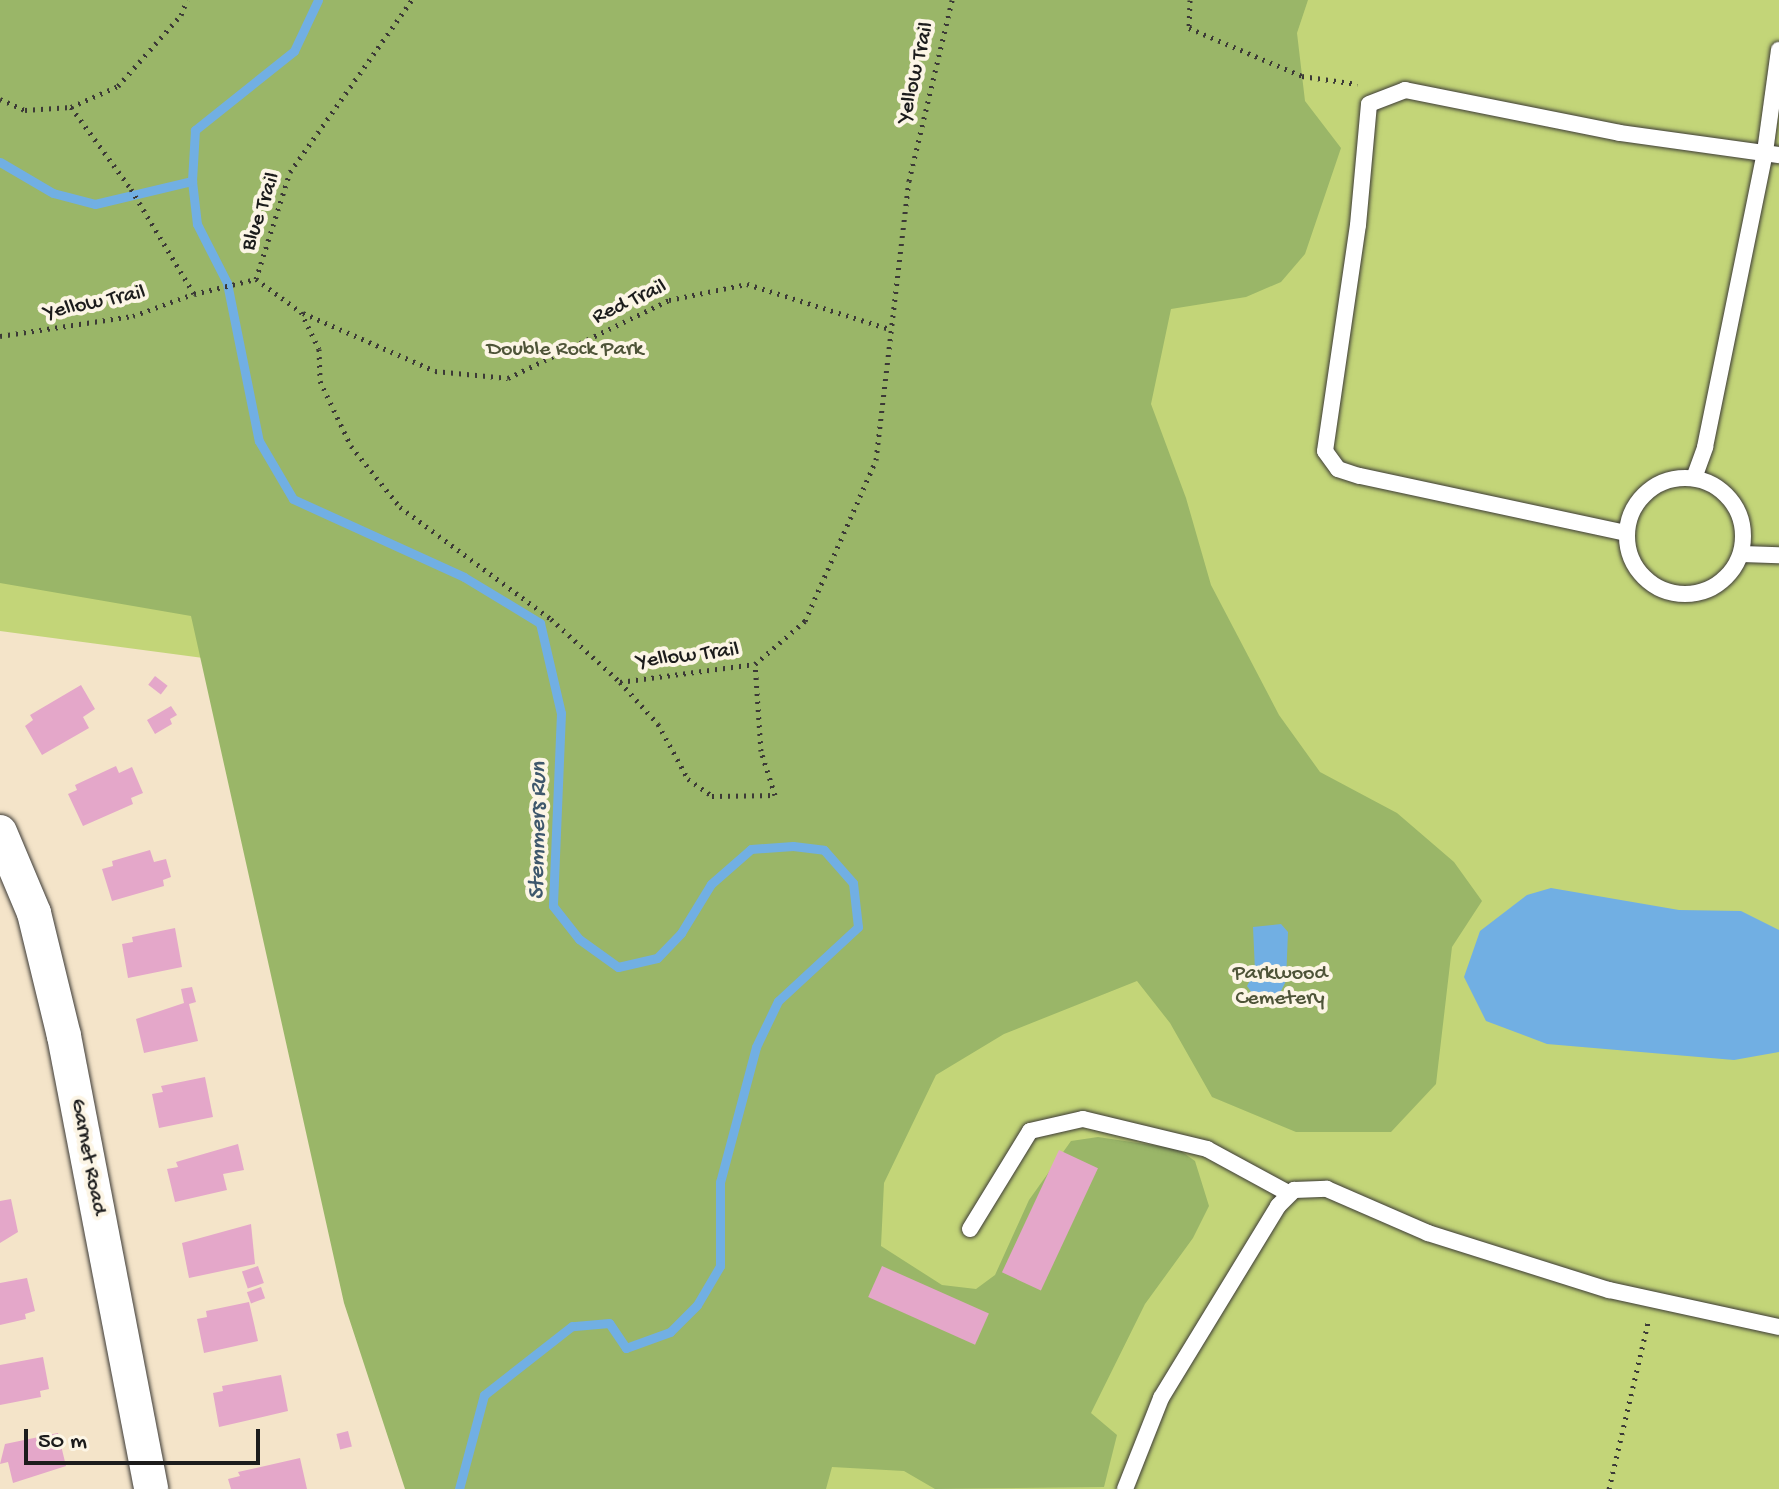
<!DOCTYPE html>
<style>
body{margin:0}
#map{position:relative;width:1779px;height:1489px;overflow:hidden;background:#f4e4c9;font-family:"Gochi Hand",sans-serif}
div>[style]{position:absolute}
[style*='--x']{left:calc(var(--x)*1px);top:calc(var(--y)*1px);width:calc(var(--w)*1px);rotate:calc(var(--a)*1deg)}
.green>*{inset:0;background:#c3d578}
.forest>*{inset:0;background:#9ab668}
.water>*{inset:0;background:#71afe3}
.stream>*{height:9px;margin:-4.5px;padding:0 4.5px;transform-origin:4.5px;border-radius:4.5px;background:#71afe3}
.building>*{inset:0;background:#e4a7c9;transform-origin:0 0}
.path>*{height:5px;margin-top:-2.5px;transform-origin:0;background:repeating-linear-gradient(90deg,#3c3a36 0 2px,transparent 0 8px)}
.roads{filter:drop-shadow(0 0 2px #3c3a36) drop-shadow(0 0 2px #3c3a36)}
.lane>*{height:16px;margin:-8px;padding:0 8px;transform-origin:8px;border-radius:8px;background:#fff}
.lane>.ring{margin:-8px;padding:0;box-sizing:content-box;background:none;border:16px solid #fff;border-radius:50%}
.street>*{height:34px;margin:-17px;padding:0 17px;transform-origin:17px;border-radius:17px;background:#fff}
span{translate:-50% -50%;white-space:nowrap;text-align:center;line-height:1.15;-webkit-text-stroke:8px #fcf5e5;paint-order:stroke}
.street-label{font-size:22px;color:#1c1c1c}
.park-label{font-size:22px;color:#4e5438}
.water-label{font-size:24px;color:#3e576c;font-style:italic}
.scale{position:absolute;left:24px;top:1429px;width:236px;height:36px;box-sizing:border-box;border:4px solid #1c1c1c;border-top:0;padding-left:10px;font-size:24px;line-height:28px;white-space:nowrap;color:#1c1c1c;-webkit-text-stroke:6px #fcf5e5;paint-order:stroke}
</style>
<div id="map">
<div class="green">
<i style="clip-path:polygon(0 0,1779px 0,1779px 1489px,665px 1489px,708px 725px,0 631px)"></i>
</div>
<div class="forest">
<i style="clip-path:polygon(0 0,1308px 0,1297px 33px,1305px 101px,1341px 148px,1305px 254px,1281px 282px,1246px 297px,1171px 309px,1151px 404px,1186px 498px,1211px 585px,1279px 715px,1320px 772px,1397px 813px,1454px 862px,1482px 901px,1452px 947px,1436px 1084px,1391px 1132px,1296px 1132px,1212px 1097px,1170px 1023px,1137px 981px,1004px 1034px,936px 1075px,884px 1183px,881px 1246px,942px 1285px,976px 1289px,995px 1275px,1029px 1200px,1071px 1141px,1098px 1137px,1178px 1149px,1195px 1161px,1209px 1206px,1193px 1238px,1145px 1304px,1091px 1413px,1117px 1435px,1104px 1487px,935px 1489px,904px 1471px,832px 1467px,826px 1489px,405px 1489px,344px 1303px,191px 616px,0 583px)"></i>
</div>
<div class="water">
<i style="clip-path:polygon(1551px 888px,1679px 910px,1741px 911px,1779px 930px,1779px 1052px,1734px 1060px,1547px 1044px,1486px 1021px,1464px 977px,1480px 931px,1527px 895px)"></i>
<i style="clip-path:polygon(1281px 924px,1288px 932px,1286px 981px,1279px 995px,1254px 996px,1247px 986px,1255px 971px,1253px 927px)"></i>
</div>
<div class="stream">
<i style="--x:318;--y:0;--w:56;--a:115.2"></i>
<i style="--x:294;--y:51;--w:127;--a:141.4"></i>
<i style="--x:195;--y:130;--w:51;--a:93.4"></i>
<i style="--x:192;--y:181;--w:43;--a:83.4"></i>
<i style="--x:197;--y:224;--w:66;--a:63"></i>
<i style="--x:227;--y:283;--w:161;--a:78.6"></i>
<i style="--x:259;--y:441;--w:67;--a:59.6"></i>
<i style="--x:293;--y:499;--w:188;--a:24.5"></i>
<i style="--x:464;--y:577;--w:89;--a:31.2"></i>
<i style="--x:540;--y:623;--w:92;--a:76.9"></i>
<i style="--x:561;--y:713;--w:193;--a:92.4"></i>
<i style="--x:553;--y:906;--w:42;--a:51.8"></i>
<i style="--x:579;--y:939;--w:48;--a:35.7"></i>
<i style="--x:618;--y:967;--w:40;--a:-13"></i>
<i style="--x:657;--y:958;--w:35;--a:-46"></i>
<i style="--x:681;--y:933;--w:57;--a:-58.5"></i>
<i style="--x:711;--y:884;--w:53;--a:-41.2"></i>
<i style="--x:751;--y:849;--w:42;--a:-4.1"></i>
<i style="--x:793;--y:846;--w:31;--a:7"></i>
<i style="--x:824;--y:850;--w:44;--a:48.7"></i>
<i style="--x:853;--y:883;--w:44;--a:83.5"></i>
<i style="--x:858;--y:927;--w:109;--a:137.2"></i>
<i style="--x:778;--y:1001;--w:51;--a:115.6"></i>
<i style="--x:756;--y:1047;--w:140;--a:104.9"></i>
<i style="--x:720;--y:1182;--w:84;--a:90"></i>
<i style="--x:720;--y:1266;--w:45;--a:120.5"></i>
<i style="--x:697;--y:1305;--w:38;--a:135"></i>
<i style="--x:670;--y:1332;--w:47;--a:160"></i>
<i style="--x:626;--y:1348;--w:30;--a:-124"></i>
<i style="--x:609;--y:1323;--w:37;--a:175"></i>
<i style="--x:572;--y:1326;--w:112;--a:141.9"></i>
<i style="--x:484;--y:1395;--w:97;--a:104.9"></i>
<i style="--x:0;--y:162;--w:61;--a:30.3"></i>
<i style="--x:53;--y:193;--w:43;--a:14.7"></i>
<i style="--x:95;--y:204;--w:100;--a:-13.3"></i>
</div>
<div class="building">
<i style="left:155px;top:676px;width:16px;height:11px;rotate:38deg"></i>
<i style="clip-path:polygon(81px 685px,95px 709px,83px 717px,89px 728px,42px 755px,25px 726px,33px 720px,30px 715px)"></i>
<i style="clip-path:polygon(171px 706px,177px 715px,170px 719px,172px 724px,155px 734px,147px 720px)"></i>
<i style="clip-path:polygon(116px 766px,119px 773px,132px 767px,143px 793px,131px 798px,133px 804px,83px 826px,68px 794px,77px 790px,75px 785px)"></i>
<i style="clip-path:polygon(150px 850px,154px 862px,166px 859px,171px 877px,163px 880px,164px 886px,112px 901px,102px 869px,113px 866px,112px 861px)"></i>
<i style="clip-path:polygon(175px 928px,182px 967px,128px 978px,122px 944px,133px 942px,132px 937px)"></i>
<i style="clip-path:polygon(192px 987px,196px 1002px,189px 1004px,198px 1041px,144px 1053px,136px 1019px,184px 1003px,181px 989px)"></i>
<i style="clip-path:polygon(205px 1077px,213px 1117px,159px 1128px,152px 1094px,163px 1092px,161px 1086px)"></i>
<i style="clip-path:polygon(238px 1144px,244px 1170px,223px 1174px,227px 1190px,175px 1202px,167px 1169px,178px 1167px,176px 1162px)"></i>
<i style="left:1059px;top:1150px;width:43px;height:135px;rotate:25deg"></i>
<i style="clip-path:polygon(11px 1199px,18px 1232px,0 1243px,0 1201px)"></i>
<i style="clip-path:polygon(251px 1224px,255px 1264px,189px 1278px,182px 1243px)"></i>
<i style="left:258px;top:1266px;width:18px;height:17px;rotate:71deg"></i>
<i style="left:882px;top:1266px;width:117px;height:34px;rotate:24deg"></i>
<i style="clip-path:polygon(27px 1278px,35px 1311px,25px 1314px,26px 1319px,0 1325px,0 1283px)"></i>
<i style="left:261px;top:1287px;width:12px;height:15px;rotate:70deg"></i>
<i style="clip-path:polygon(249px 1302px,258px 1341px,204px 1353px,197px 1319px,207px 1317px,206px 1311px)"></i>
<i style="clip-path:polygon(43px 1357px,49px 1389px,40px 1391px,41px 1397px,0 1405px,0 1365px)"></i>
<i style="clip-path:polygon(281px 1375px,288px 1411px,219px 1427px,213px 1393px,223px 1391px,222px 1386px)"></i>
<i style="left:348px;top:1431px;width:16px;height:12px;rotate:76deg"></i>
<i style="clip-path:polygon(58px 1433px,66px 1466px,13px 1483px,8px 1462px,0 1464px,5px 1444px)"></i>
<i style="clip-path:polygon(300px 1458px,307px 1489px,231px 1489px,228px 1479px,240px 1476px,238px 1472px)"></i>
</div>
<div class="path">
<i style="--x:1190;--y:0;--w:28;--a:92"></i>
<i style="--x:1189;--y:28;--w:123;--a:23"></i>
<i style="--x:1302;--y:76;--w:56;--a:8.3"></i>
<i style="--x:0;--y:99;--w:27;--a:24"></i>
<i style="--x:25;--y:110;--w:46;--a:-3.7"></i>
<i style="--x:71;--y:107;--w:51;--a:-24.1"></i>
<i style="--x:118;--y:86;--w:95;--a:-48.4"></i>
<i style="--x:181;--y:15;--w:16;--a:-68"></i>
<i style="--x:71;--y:107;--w:102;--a:53.8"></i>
<i style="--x:131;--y:189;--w:122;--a:59"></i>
<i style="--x:194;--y:294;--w:64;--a:-13.6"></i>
<i style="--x:256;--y:279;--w:112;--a:-72.4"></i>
<i style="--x:290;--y:172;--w:211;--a:-54.7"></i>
<i style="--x:256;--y:279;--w:56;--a:36.3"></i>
<i style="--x:301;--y:312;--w:41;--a:64.1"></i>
<i style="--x:319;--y:349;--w:32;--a:88"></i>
<i style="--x:320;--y:381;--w:72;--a:64.5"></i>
<i style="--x:351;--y:446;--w:78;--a:51.2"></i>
<i style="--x:400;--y:507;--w:188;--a:36.6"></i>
<i style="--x:551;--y:619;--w:93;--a:42.4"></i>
<i style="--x:620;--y:682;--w:136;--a:-7.6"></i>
<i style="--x:755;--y:664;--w:66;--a:-40.7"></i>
<i style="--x:805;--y:621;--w:176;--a:-66.2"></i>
<i style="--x:876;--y:460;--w:281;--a:-83.3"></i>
<i style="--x:909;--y:181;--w:186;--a:-76.6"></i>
<i style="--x:303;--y:313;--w:144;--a:23.7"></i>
<i style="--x:435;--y:371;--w:73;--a:5.5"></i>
<i style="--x:508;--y:378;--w:179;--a:-25.8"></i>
<i style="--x:669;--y:300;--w:80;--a:-11.6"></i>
<i style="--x:747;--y:284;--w:150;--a:17.5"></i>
<i style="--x:0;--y:336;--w:134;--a:-8.6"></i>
<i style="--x:133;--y:316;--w:64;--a:-20.1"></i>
<i style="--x:620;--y:682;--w:57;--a:47.9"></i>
<i style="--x:658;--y:724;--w:63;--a:61.4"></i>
<i style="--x:688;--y:779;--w:29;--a:35"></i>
<i style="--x:712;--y:796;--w:63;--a:-0.9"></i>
<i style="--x:775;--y:795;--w:46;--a:-107.7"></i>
<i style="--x:761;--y:751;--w:87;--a:-93.9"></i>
<i style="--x:1609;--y:1489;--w:171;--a:-76.8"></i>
</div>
<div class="roads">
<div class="lane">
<i style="--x:1694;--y:478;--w:33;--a:-70"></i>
<i style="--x:1705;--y:447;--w:301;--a:-78.5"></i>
<i style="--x:1765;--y:152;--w:103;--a:-82.2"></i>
<i class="ring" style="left:1627px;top:478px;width:100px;height:100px"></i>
<i style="--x:1626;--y:533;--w:273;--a:-167.9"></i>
<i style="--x:1359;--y:476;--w:22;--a:-162"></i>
<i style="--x:1338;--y:469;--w:22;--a:-126"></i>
<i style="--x:1325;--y:451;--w:228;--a:-81.7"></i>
<i style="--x:1358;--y:225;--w:121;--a:-84.8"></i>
<i style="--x:1369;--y:104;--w:39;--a:-21"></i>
<i style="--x:1405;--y:90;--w:219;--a:11.3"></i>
<i style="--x:1620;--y:133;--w:161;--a:7.9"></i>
<i style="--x:1742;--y:554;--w:37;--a:2"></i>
<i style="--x:970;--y:1229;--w:115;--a:-58.5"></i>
<i style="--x:1030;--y:1131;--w:54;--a:-12.8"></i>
<i style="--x:1083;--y:1119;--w:128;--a:13.6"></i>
<i style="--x:1207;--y:1149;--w:94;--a:28.5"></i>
<i style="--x:1125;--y:1489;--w:98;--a:-68.4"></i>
<i style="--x:1161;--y:1398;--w:225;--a:-58.6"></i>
<i style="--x:1278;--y:1206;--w:23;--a:-45"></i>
<i style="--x:1294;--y:1190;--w:33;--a:-2"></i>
<i style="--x:1327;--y:1189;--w:110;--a:23.5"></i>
<i style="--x:1428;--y:1233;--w:190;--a:17.5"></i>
<i style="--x:1609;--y:1290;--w:174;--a:12.3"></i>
</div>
<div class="street">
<i style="--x:0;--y:832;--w:88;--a:67.2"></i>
<i style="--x:34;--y:913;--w:127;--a:76.3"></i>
<i style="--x:64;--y:1036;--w:461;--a:79.1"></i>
</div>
</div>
<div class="street-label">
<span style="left:917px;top:73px;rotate:-77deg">Yellow Trail</span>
<span style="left:262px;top:212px;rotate:-71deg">Blue Trail</span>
<span style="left:630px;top:303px;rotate:-25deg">Red Trail</span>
<span style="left:95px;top:304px;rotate:-12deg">Yellow Trail</span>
<span style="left:688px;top:657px;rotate:-7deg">Yellow Trail</span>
<span style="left:87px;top:1157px;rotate:79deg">Garnet Road</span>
</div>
<div class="park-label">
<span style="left:565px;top:351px">Double Rock Park</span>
<span style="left:1280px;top:987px">Parkwood<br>Cemetery</span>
</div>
<div class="water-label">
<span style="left:539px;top:831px;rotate:-89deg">Stemmers Run</span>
</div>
<div class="scale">50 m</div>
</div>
